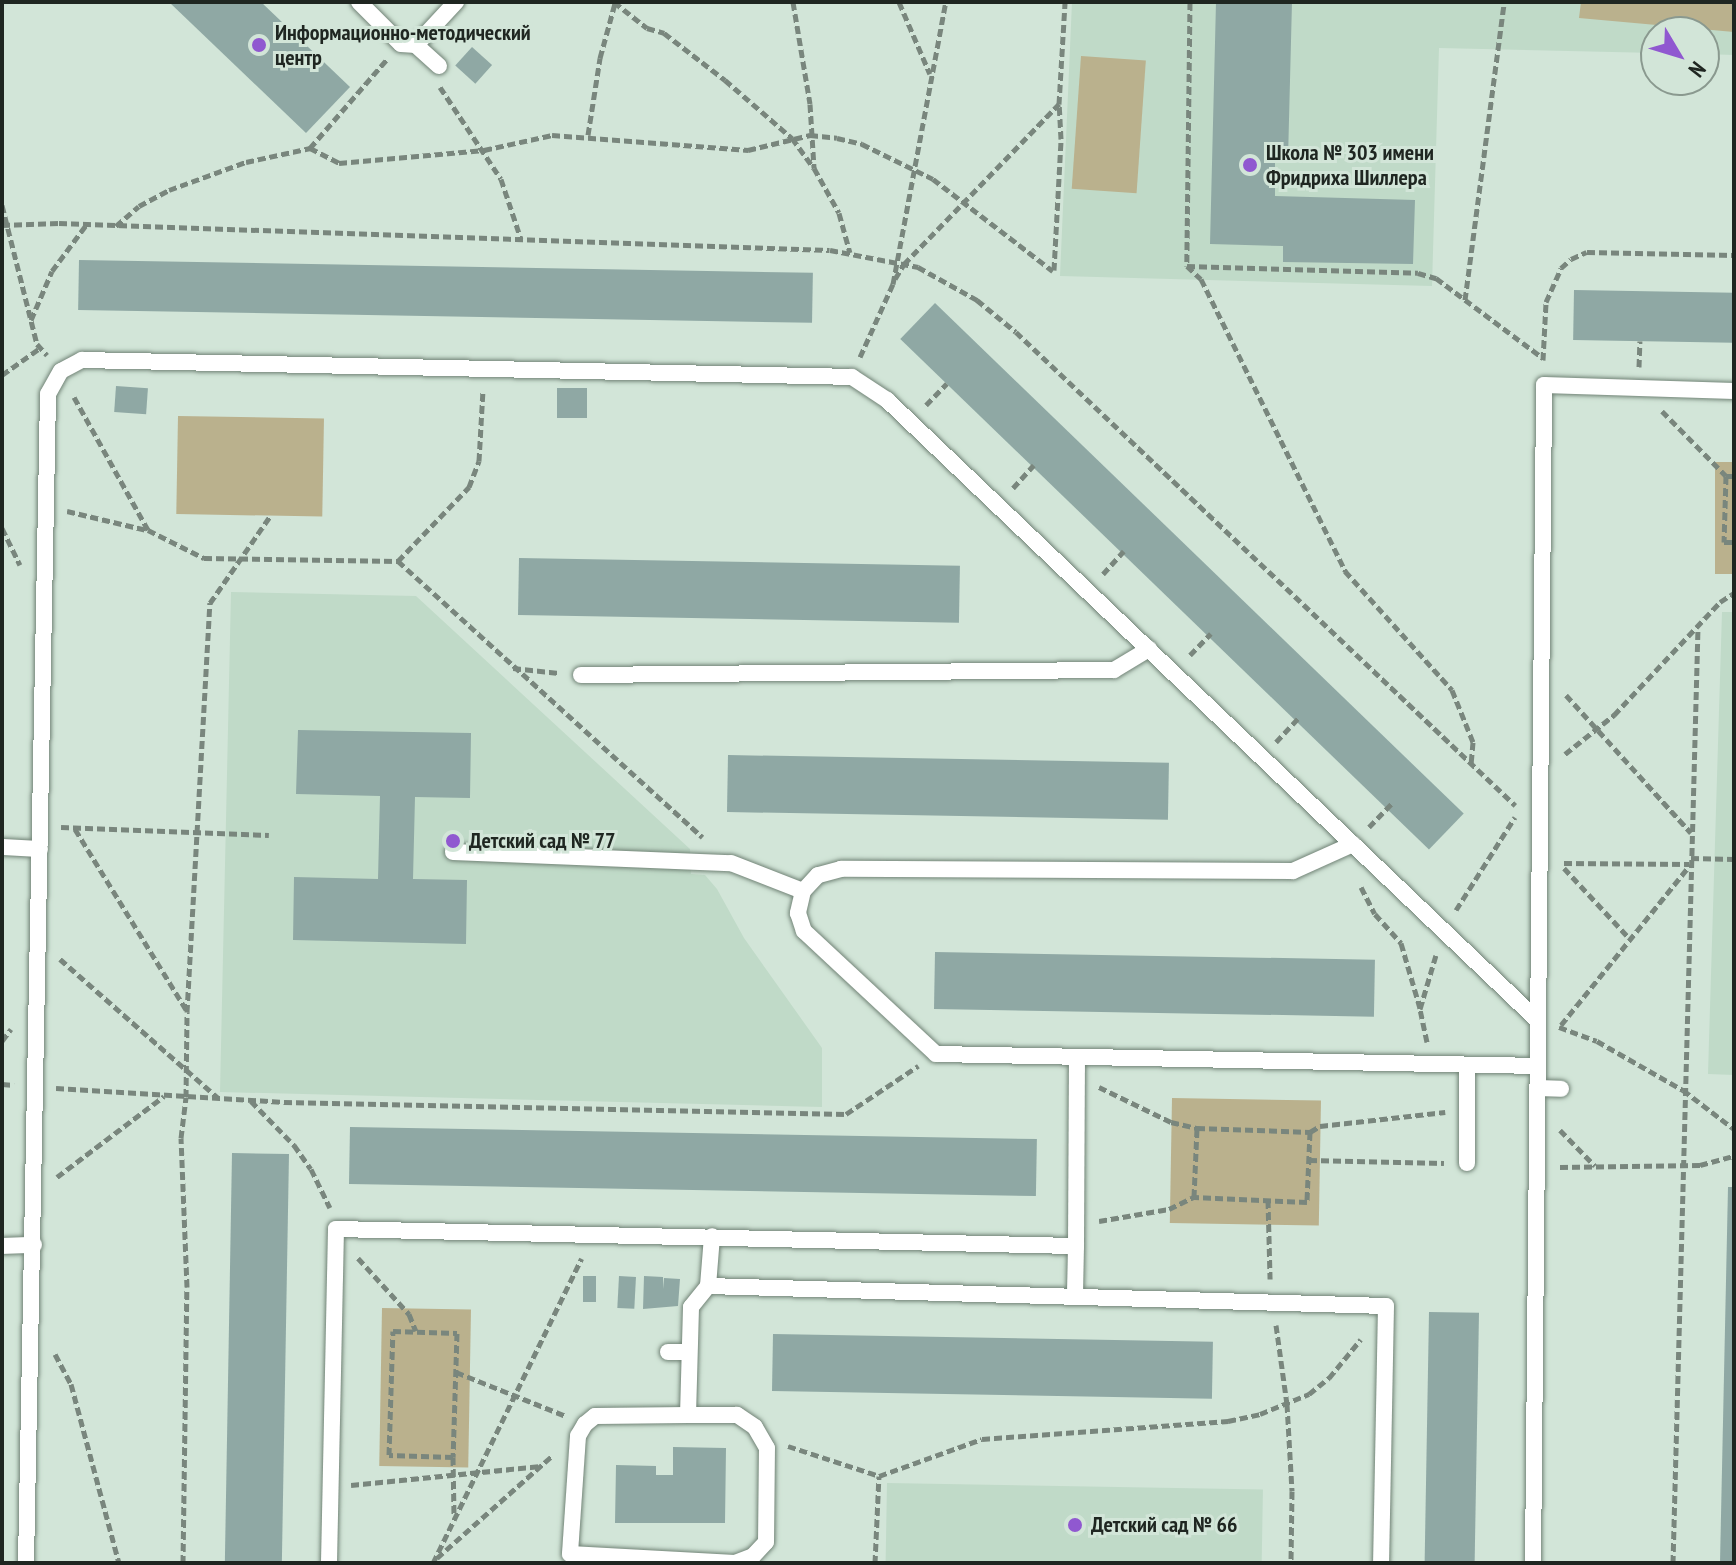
<!DOCTYPE html>
<meta charset="utf-8">
<style>
body{margin:0}
#map{position:relative;width:1736px;height:1565px;overflow:hidden;background:#d2e5d8;font-family:"PT Sans Narrow",sans-serif}
div>[style]{position:absolute}
[style*='--x']{left:calc(var(--x)*1px);top:calc(var(--y)*1px);width:calc(var(--w)*1px);rotate:calc(var(--a)*1deg)}
.built>*{inset:0;background:#c0dac8;transform-origin:0 0}
.green>*{inset:0;background:#bab18d;transform-origin:0 0}
.building>*{inset:0;background:#8fa8a4;transform-origin:0 0}
.path>*{height:5px;margin-top:-2.5px;transform-origin:0;background:repeating-linear-gradient(90deg,#79867d 0 8px,transparent 0 12px)}
.roads{filter:drop-shadow(0 0 2px #718376) drop-shadow(0 0 2px #718376)}
.lane>*{height:16px;margin:-8px;padding:0 8px;transform-origin:8px;border-radius:8px;background:#fff}
.dots>*{width:22px;height:22px;translate:-50% -50%;box-sizing:border-box;border:4px solid #d2e5d8;border-radius:50%}
span{translate:-50% -50%;white-space:nowrap;text-align:center;line-height:1.15;-webkit-text-stroke:6px #d2e5d8;paint-order:stroke}
.poi-label{font-size:22px;color:#1f2621;font-weight:700}
.left{translate:0 -50%;text-align:left}
.frame{position:absolute;inset:0;border:4px solid #1f2621;pointer-events:none}
.north{position:absolute;left:1640px;top:16px;width:80px;height:80px;box-sizing:border-box;background:#d2e5d8;border:2px solid #8a998f;border-radius:50%;rotate:128deg;font-size:22px;font-weight:700;line-height:32px;text-align:center;color:#1f2621}
.north::after{content:'';display:block;margin:auto;width:28px;height:36px;background:#9058d0;clip-path:polygon(50% 0,100% 100%,50% 72%,0 100%)}
</style>
<div id="map">
<div class="built">
<i style="clip-path:polygon(1072px 2px,1734px 2px,1734px 55px,1704px 54px,1704px 32px,1656px 32px,1656px 53px,1439px 48px,1432px 286px,1060px 276px)"></i>
<i style="clip-path:polygon(231px 592px,416px 596px,690px 849px,691px 874px,705px 875px,717px 889px,744px 938px,822px 1048px,822px 1107px,220px 1092px)"></i>
<i style="clip-path:polygon(1722px 612px,1734px 612px,1734px 1075px,1708px 1074px)"></i>
<i style="left:887px;top:1483px;width:376px;height:80px;rotate:1deg"></i>
</div>
<div class="green">
<i style="clip-path:polygon(1581px 2px,1734px 2px,1734px 32px,1579px 18px)"></i>
<i style="left:1081px;top:56px;width:65px;height:133px;rotate:4deg"></i>
<i style="left:178px;top:416px;width:146px;height:98px;rotate:1deg"></i>
<i style="left:1715px;top:462px;width:19px;height:112px"></i>
<i style="left:1172px;top:1098px;width:149px;height:125px;rotate:1deg"></i>
<i style="left:382px;top:1308px;width:89px;height:158px;rotate:1deg"></i>
</div>
<div class="building">
<i style="clip-path:polygon(169px 2px,261px 2px,350px 87px,306px 133px)"></i>
<i style="clip-path:polygon(1216px 2px,1292px 2px,1288px 159px,1275px 158px,1275px 196px,1415px 200px,1413px 264px,1283px 262px,1283px 246px,1210px 244px)"></i>
<i style="left:472px;top:47px;width:27px;height:25px;rotate:42deg"></i>
<i style="left:79px;top:260px;width:734px;height:50px;rotate:1deg"></i>
<i style="left:1574px;top:290px;width:160px;height:50px;rotate:1deg"></i>
<i style="left:935px;top:303px;width:735px;height:50px;rotate:44deg"></i>
<i style="left:116px;top:386px;width:32px;height:26px;rotate:4deg"></i>
<i style="left:557px;top:388px;width:30px;height:30px"></i>
<i style="left:519px;top:558px;width:441px;height:57px;rotate:1deg"></i>
<i style="clip-path:polygon(298px 730px,471px 733px,470px 798px,415px 797px,413px 879px,467px 880px,466px 944px,293px 940px,294px 877px,378px 879px,380px 796px,296px 794px)"></i>
<i style="left:728px;top:755px;width:441px;height:57px;rotate:1deg"></i>
<i style="left:935px;top:952px;width:440px;height:57px;rotate:1deg"></i>
<i style="left:350px;top:1127px;width:687px;height:57px;rotate:1deg"></i>
<i style="left:232px;top:1153px;width:57px;height:410px;rotate:1deg"></i>
<i style="clip-path:polygon(1728px 1187px,1734px 1187px,1734px 1563px,1720px 1563px)"></i>
<i style="left:583px;top:1276px;width:13px;height:26px"></i>
<i style="left:619px;top:1276px;width:17px;height:32px;rotate:3deg"></i>
<i style="clip-path:polygon(644px 1276px,663px 1277px,663px 1289px,664px 1278px,680px 1279px,678px 1306px,643px 1309px)"></i>
<i style="left:1429px;top:1312px;width:50px;height:251px;rotate:1deg"></i>
<i style="left:773px;top:1334px;width:440px;height:57px;rotate:1deg"></i>
<i style="clip-path:polygon(673px 1447px,726px 1448px,725px 1523px,615px 1523px,616px 1465px,656px 1466px,656px 1475px,673px 1475px)"></i>
</div>
<div class="path">
<i style="--x:614;--y:2;--w:42;--a:38.2"></i>
<i style="--x:647;--y:28;--w:18;--a:16"></i>
<i style="--x:664;--y:33;--w:77;--a:37.6"></i>
<i style="--x:725;--y:80;--w:89;--a:40.9"></i>
<i style="--x:792;--y:138;--w:37;--a:54"></i>
<i style="--x:793;--y:2;--w:103;--a:80.5"></i>
<i style="--x:810;--y:104;--w:64;--a:86.4"></i>
<i style="--x:814;--y:168;--w:51;--a:60.9"></i>
<i style="--x:839;--y:213;--w:41;--a:74.6"></i>
<i style="--x:899;--y:2;--w:78;--a:66.7"></i>
<i style="--x:1190;--y:2;--w:264;--a:90.7"></i>
<i style="--x:1187;--y:266;--w:19;--a:43"></i>
<i style="--x:1201;--y:279;--w:326;--a:63.7"></i>
<i style="--x:1345;--y:571;--w:160;--a:48"></i>
<i style="--x:1452;--y:690;--w:56;--a:68"></i>
<i style="--x:1473;--y:742;--w:21;--a:95"></i>
<i style="--x:440;--y:87;--w:110;--a:56.5"></i>
<i style="--x:501;--y:179;--w:63;--a:71.6"></i>
<i style="--x:588;--y:135;--w:78;--a:-81.1"></i>
<i style="--x:600;--y:58;--w:57;--a:-74.7"></i>
<i style="--x:310;--y:148;--w:33;--a:27"></i>
<i style="--x:339;--y:163;--w:146;--a:-5.1"></i>
<i style="--x:484;--y:150;--w:70;--a:-12.4"></i>
<i style="--x:552;--y:135;--w:197;--a:4.4"></i>
<i style="--x:748;--y:150;--w:64;--a:-13.6"></i>
<i style="--x:810;--y:135;--w:27;--a:6"></i>
<i style="--x:837;--y:138;--w:26;--a:13"></i>
<i style="--x:862;--y:144;--w:79;--a:26.2"></i>
<i style="--x:933;--y:179;--w:151;--a:37.5"></i>
<i style="--x:2;--y:205;--w:143;--a:75.9"></i>
<i style="--x:37;--y:344;--w:15;--a:48"></i>
<i style="--x:2;--y:225;--w:57;--a:-2"></i>
<i style="--x:59;--y:223;--w:771;--a:2.01"></i>
<i style="--x:830;--y:250;--w:90;--a:10.9"></i>
<i style="--x:918;--y:267;--w:68;--a:29.2"></i>
<i style="--x:977;--y:300;--w:50;--a:39.4"></i>
<i style="--x:1016;--y:332;--w:688;--a:43.47"></i>
<i style="--x:116;--y:226;--w:30;--a:-41"></i>
<i style="--x:139;--y:206;--w:34;--a:-28"></i>
<i style="--x:169;--y:190;--w:82;--a:-20"></i>
<i style="--x:246;--y:162;--w:66;--a:-12.3"></i>
<i style="--x:310;--y:148;--w:118;--a:-49.1"></i>
<i style="--x:1187;--y:266;--w:231;--a:1.7"></i>
<i style="--x:1418;--y:273;--w:19;--a:16"></i>
<i style="--x:1436;--y:278;--w:134;--a:36.8"></i>
<i style="--x:1054;--y:270;--w:131;--a:-86.9"></i>
<i style="--x:1061;--y:139;--w:35;--a:-93"></i>
<i style="--x:895;--y:279;--w:17;--a:-59"></i>
<i style="--x:904;--y:264;--w:223;--a:-45.9"></i>
<i style="--x:1059;--y:104;--w:102;--a:-86.6"></i>
<i style="--x:1465;--y:300;--w:301;--a:-82.5"></i>
<i style="--x:31;--y:320;--w:53;--a:-66.8"></i>
<i style="--x:52;--y:271;--w:57;--a:-53.5"></i>
<i style="--x:860;--y:357;--w:80;--a:-65.7"></i>
<i style="--x:893;--y:284;--w:287;--a:-79.4"></i>
<i style="--x:1543;--y:360;--w:58;--a:-87"></i>
<i style="--x:1546;--y:302;--w:37;--a:-66"></i>
<i style="--x:1561;--y:268;--w:13;--a:-42"></i>
<i style="--x:1571;--y:259;--w:17;--a:-24"></i>
<i style="--x:1587;--y:252;--w:147;--a:1.2"></i>
<i style="--x:1639;--y:367;--w:26;--a:-88"></i>
<i style="--x:2;--y:375;--w:47;--a:-35.4"></i>
<i style="--x:74;--y:397;--w:152;--a:60.9"></i>
<i style="--x:148;--y:530;--w:63;--a:26.6"></i>
<i style="--x:204;--y:558;--w:194;--a:0.9"></i>
<i style="--x:398;--y:561;--w:103;--a:-46.2"></i>
<i style="--x:469;--y:487;--w:28;--a:-69"></i>
<i style="--x:479;--y:461;--w:71;--a:-86.8"></i>
<i style="--x:926;--y:405;--w:30;--a:-46"></i>
<i style="--x:1662;--y:411;--w:91;--a:45.4"></i>
<i style="--x:1734;--y:476;--w:8;--a:180"></i>
<i style="--x:1726;--y:476;--w:66;--a:91.7"></i>
<i style="--x:1724;--y:542;--w:10;--a:0"></i>
<i style="--x:1013;--y:488;--w:31;--a:-48"></i>
<i style="--x:67;--y:511;--w:82;--a:13.4"></i>
<i style="--x:2;--y:528;--w:41;--a:64.1"></i>
<i style="--x:398;--y:561;--w:411;--a:42.2"></i>
<i style="--x:1103;--y:574;--w:31;--a:-48"></i>
<i style="--x:1190;--y:655;--w:30;--a:-46"></i>
<i style="--x:513;--y:668;--w:46;--a:6.2"></i>
<i style="--x:1566;--y:695;--w:186;--a:47.8"></i>
<i style="--x:1276;--y:742;--w:34;--a:-47"></i>
<i style="--x:1565;--y:754;--w:63;--a:-38.5"></i>
<i style="--x:1614;--y:715;--w:155;--a:-46.8"></i>
<i style="--x:1720;--y:602;--w:17;--a:-33"></i>
<i style="--x:61;--y:827;--w:208;--a:2.2"></i>
<i style="--x:1369;--y:827;--w:32;--a:-46"></i>
<i style="--x:75;--y:829;--w:214;--a:58.4"></i>
<i style="--x:1691;--y:858;--w:43;--a:1.3"></i>
<i style="--x:1564;--y:863;--w:125;--a:0.5"></i>
<i style="--x:1564;--y:868;--w:96;--a:47.1"></i>
<i style="--x:1361;--y:887;--w:30;--a:63"></i>
<i style="--x:1375;--y:914;--w:39;--a:48"></i>
<i style="--x:1401;--y:943;--w:68;--a:73.7"></i>
<i style="--x:1456;--y:910;--w:110;--a:-57.6"></i>
<i style="--x:60;--y:959;--w:210;--a:41.3"></i>
<i style="--x:1561;--y:1025;--w:206;--a:-51.1"></i>
<i style="--x:1559;--y:1027;--w:40;--a:20.2"></i>
<i style="--x:1597;--y:1041;--w:99;--a:29.7"></i>
<i style="--x:1683;--y:1090;--w:64;--a:37.4"></i>
<i style="--x:2;--y:1041;--w:15;--a:-53"></i>
<i style="--x:1427;--y:1042;--w:34;--a:-102"></i>
<i style="--x:1420;--y:1009;--w:56;--a:-73.5"></i>
<i style="--x:2;--y:1084;--w:12;--a:5"></i>
<i style="--x:1099;--y:1087;--w:80;--a:25.9"></i>
<i style="--x:1171;--y:1122;--w:27;--a:13"></i>
<i style="--x:56;--y:1088;--w:228;--a:3.5"></i>
<i style="--x:284;--y:1102;--w:562;--a:1.22"></i>
<i style="--x:846;--y:1114;--w:87;--a:-33.7"></i>
<i style="--x:251;--y:1101;--w:62;--a:45.7"></i>
<i style="--x:294;--y:1145;--w:29;--a:55"></i>
<i style="--x:311;--y:1169;--w:43;--a:64"></i>
<i style="--x:1560;--y:1130;--w:50;--a:45.8"></i>
<i style="--x:1310;--y:1132;--w:70;--a:92.5"></i>
<i style="--x:1307;--y:1202;--w:113;--a:-177.5"></i>
<i style="--x:1194;--y:1197;--w:69;--a:-87.5"></i>
<i style="--x:1197;--y:1128;--w:113;--a:2"></i>
<i style="--x:1310;--y:1132;--w:12;--a:-31"></i>
<i style="--x:1320;--y:1126;--w:126;--a:-6.4"></i>
<i style="--x:1309;--y:1160;--w:135;--a:1.3"></i>
<i style="--x:1560;--y:1167;--w:140;--a:-0.8"></i>
<i style="--x:1700;--y:1165;--w:35;--a:-15"></i>
<i style="--x:57;--y:1177;--w:134;--a:-37.1"></i>
<i style="--x:1268;--y:1200;--w:79;--a:88.5"></i>
<i style="--x:1099;--y:1221;--w:71;--a:-9.7"></i>
<i style="--x:1169;--y:1209;--w:28;--a:-26"></i>
<i style="--x:358;--y:1258;--w:76;--a:47.7"></i>
<i style="--x:409;--y:1314;--w:18;--a:68"></i>
<i style="--x:1276;--y:1325;--w:80;--a:82.1"></i>
<i style="--x:1287;--y:1404;--w:87;--a:86.7"></i>
<i style="--x:1292;--y:1491;--w:72;--a:90.8"></i>
<i style="--x:393;--y:1331;--w:64;--a:1.8"></i>
<i style="--x:457;--y:1333;--w:124;--a:91.8"></i>
<i style="--x:453;--y:1457;--w:64;--a:-178.2"></i>
<i style="--x:389;--y:1455;--w:124;--a:-88.2"></i>
<i style="--x:55;--y:1354;--w:34;--a:62"></i>
<i style="--x:71;--y:1384;--w:185;--a:75"></i>
<i style="--x:456;--y:1372;--w:118;--a:21.8"></i>
<i style="--x:788;--y:1446;--w:96;--a:18.2"></i>
<i style="--x:879;--y:1476;--w:109;--a:-19.8"></i>
<i style="--x:982;--y:1439;--w:247;--a:-4.2"></i>
<i style="--x:1228;--y:1421;--w:33;--a:-12"></i>
<i style="--x:1260;--y:1414;--w:53;--a:-22.2"></i>
<i style="--x:1309;--y:1394;--w:26;--a:-39"></i>
<i style="--x:1329;--y:1378;--w:50;--a:-50.6"></i>
<i style="--x:453;--y:1457;--w:59;--a:89"></i>
<i style="--x:351;--y:1485;--w:191;--a:-5.7"></i>
<i style="--x:437;--y:1558;--w:154;--a:-41.6"></i>
<i style="--x:183;--y:1563;--w:276;--a:-89.2"></i>
<i style="--x:187;--y:1287;--w:149;--a:-92.3"></i>
<i style="--x:181;--y:1138;--w:41;--a:-83"></i>
<i style="--x:186;--y:1097;--w:85;--a:-89.3"></i>
<i style="--x:187;--y:1012;--w:410;--a:-86.8"></i>
<i style="--x:210;--y:603;--w:107;--a:-55.3"></i>
<i style="--x:433;--y:1563;--w:339;--a:-64"></i>
<i style="--x:875;--y:1563;--w:87;--a:-87.4"></i>
<i style="--x:1673;--y:1563;--w:936;--a:-88.47"></i>
</div>
<div class="roads">
<div class="lane">
<i style="--x:359;--y:2;--w:59;--a:45"></i>
<i style="--x:401;--y:44;--w:15;--a:4"></i>
<i style="--x:439;--y:66;--w:31;--a:-138"></i>
<i style="--x:416;--y:45;--w:59;--a:-47.1"></i>
<i style="--x:581;--y:675;--w:533;--a:-0.54"></i>
<i style="--x:1114;--y:670;--w:41;--a:-31"></i>
<i style="--x:1353;--y:844;--w:66;--a:155.8"></i>
<i style="--x:1293;--y:871;--w:452;--a:-179.7"></i>
<i style="--x:841;--y:869;--w:24;--a:165"></i>
<i style="--x:818;--y:875;--w:22;--a:133"></i>
<i style="--x:803;--y:891;--w:23;--a:103"></i>
<i style="--x:798;--y:913;--w:19;--a:72"></i>
<i style="--x:804;--y:931;--w:180;--a:43"></i>
<i style="--x:936;--y:1054;--w:602;--a:1.14"></i>
<i style="--x:2;--y:847;--w:38;--a:3"></i>
<i style="--x:453;--y:852;--w:278;--a:2.3"></i>
<i style="--x:731;--y:863;--w:77;--a:21.3"></i>
<i style="--x:1538;--y:1088;--w:23;--a:2"></i>
<i style="--x:1467;--y:1163;--w:98;--a:-90"></i>
<i style="--x:2;--y:1246;--w:32;--a:-2"></i>
<i style="--x:1076;--y:1246;--w:188;--a:-89.7"></i>
<i style="--x:708;--y:1286;--w:50;--a:-85.4"></i>
<i style="--x:668;--y:1352;--w:21;--a:0"></i>
<i style="--x:688;--y:1415;--w:93;--a:179.4"></i>
<i style="--x:595;--y:1416;--w:13;--a:141"></i>
<i style="--x:585;--y:1424;--w:14;--a:120"></i>
<i style="--x:578;--y:1436;--w:118;--a:93.9"></i>
<i style="--x:570;--y:1554;--w:165;--a:3.1"></i>
<i style="--x:735;--y:1563;--w:19;--a:-21"></i>
<i style="--x:753;--y:1556;--w:19;--a:-47"></i>
<i style="--x:766;--y:1542;--w:94;--a:-89.4"></i>
<i style="--x:767;--y:1448;--w:24;--a:-120"></i>
<i style="--x:755;--y:1427;--w:22;--a:-146"></i>
<i style="--x:737;--y:1415;--w:49;--a:180"></i>
<i style="--x:688;--y:1415;--w:108;--a:-88.4"></i>
<i style="--x:691;--y:1307;--w:27;--a:-51"></i>
<i style="--x:708;--y:1286;--w:678;--a:1.69"></i>
<i style="--x:1386;--y:1306;--w:257;--a:91.1"></i>
<i style="--x:26;--y:1563;--w:1169;--a:-88.92"></i>
<i style="--x:48;--y:394;--w:26;--a:-61"></i>
<i style="--x:61;--y:371;--w:24;--a:-28"></i>
<i style="--x:82;--y:360;--w:770;--a:1.26"></i>
<i style="--x:852;--y:377;--w:42;--a:33.3"></i>
<i style="--x:887;--y:400;--w:897;--a:43.64"></i>
<i style="--x:329;--y:1563;--w:334;--a:-88.8"></i>
<i style="--x:336;--y:1229;--w:740;--a:1.32"></i>
<i style="--x:1076;--y:1246;--w:48;--a:91.2"></i>
<i style="--x:1533;--y:1563;--w:1178;--a:-89.46"></i>
<i style="--x:1544;--y:385;--w:190;--a:1.8"></i>
</div>
</div>
<div class="dots">
<i style="left:259px;top:45px;background:#9058d0"></i>
<i style="left:1250px;top:165px;background:#9058d0"></i>
<i style="left:453px;top:841px;background:#9058d0"></i>
<i style="left:1075px;top:1525px;background:#9058d0"></i>
</div>
<div class="poi-label">
<span class="left" style="left:275px;top:45px">Информационно-методический<br>центр</span>
<span class="left" style="left:1266px;top:165px">Школа № 303 имени<br>Фридриха Шиллера</span>
<span class="left" style="left:469px;top:841px">Детский сад № 77</span>
<span class="left" style="left:1091px;top:1525px">Детский сад № 66</span>
</div>
<div class="frame"></div>
<div class="north">N</div>
</div>
